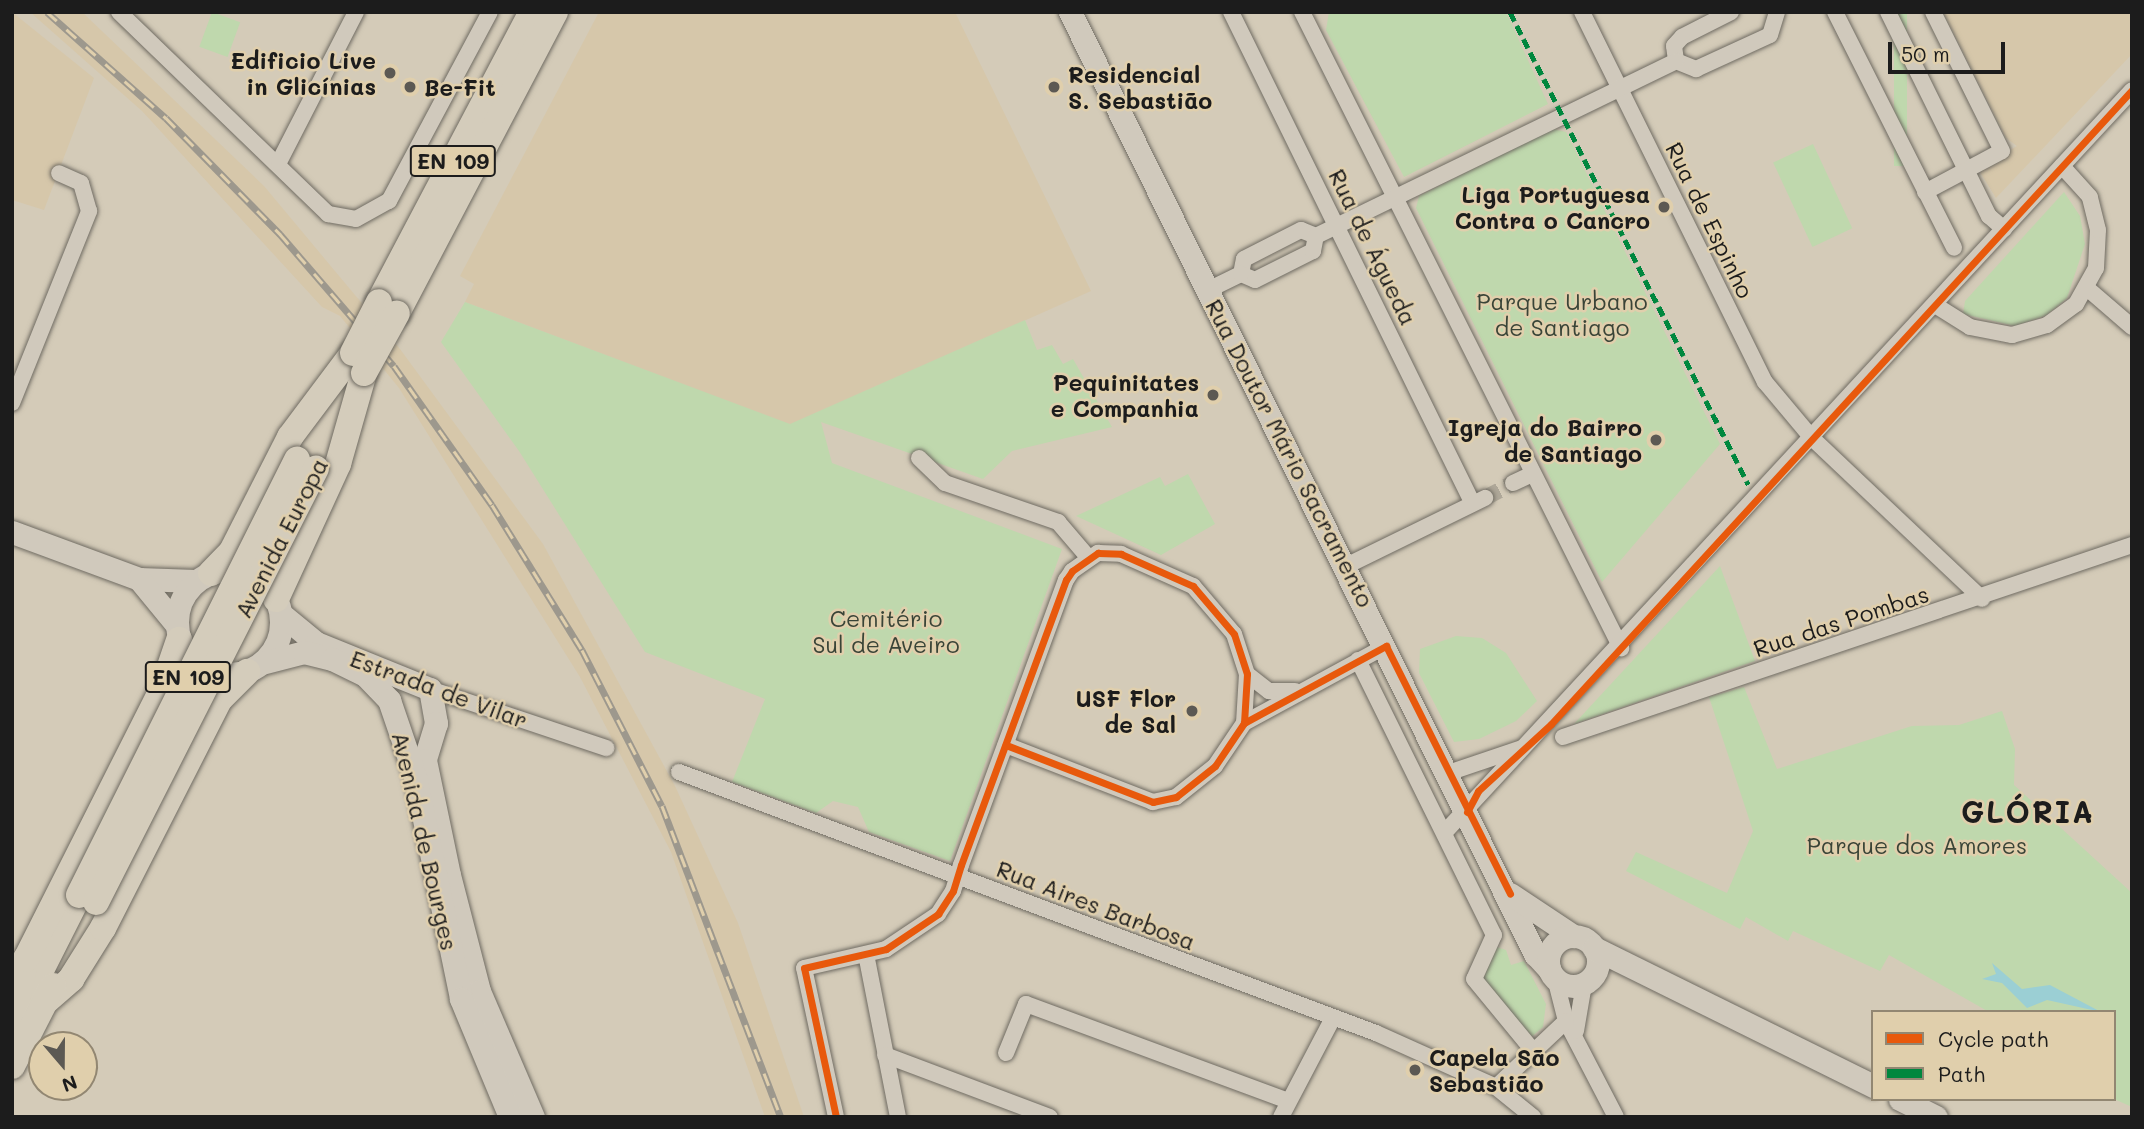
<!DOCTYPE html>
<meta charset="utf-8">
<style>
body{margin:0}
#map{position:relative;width:2144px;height:1129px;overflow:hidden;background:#d4cbb8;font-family:Mali,sans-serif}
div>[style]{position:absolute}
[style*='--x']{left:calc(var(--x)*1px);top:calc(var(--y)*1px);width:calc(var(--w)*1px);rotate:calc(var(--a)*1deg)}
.built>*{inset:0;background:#d6c7aa}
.green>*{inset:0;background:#bfd8ad;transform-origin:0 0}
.water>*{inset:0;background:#9bcfd4}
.street-tunnel>*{height:16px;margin-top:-8px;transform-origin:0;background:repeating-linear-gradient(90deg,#afa899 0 16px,transparent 0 24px)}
.roads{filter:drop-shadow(0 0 2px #6f6b62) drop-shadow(0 0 2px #6f6b62)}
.street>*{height:16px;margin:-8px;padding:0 8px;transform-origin:8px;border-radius:8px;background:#d0c9bc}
.secondary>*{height:23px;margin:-11.5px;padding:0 11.5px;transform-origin:11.5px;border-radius:11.5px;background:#d0c9bc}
.secondary>.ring{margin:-11.5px;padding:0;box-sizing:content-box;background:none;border:23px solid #d0c9bc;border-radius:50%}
.primary>*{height:26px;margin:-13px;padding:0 13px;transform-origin:13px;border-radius:13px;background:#d4ccbb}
.rail>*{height:7px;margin-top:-3.5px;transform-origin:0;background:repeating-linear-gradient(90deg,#e0cfac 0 13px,#9d988d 0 26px);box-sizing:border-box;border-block:2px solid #9d988d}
.bridges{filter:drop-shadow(0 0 2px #6f6b62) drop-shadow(0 0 2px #6f6b62)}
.primary-bridge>*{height:26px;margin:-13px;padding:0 13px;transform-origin:13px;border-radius:13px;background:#d4ccbb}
.quiet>*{height:5px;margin-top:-2.5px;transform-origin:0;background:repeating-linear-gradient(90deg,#00873e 0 10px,transparent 0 15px)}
.cycleway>*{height:7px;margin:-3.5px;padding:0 3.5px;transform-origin:3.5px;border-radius:3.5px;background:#e8590c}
.dots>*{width:19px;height:19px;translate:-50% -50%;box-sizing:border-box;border:4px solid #e0cfac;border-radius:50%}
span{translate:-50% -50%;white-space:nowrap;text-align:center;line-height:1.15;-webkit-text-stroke:5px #e0cfac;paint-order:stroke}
.shield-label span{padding:2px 5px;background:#e0cfac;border:2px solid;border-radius:5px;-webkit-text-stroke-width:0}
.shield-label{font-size:21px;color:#1c1c1c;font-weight:700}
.poi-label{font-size:23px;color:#1c1c1c;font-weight:700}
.right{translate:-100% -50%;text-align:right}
.left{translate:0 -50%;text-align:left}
.street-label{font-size:23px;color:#1c1c1c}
.park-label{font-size:23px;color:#394437}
.district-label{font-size:30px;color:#1c1c1c;font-weight:700;letter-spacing:2px}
.frame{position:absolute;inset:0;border:14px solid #1c1c1c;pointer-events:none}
.legend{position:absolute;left:1871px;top:1010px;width:245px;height:91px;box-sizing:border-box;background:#e0cfac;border:2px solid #928772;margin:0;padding:9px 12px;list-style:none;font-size:21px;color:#1c1c1c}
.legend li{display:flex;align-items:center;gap:14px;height:35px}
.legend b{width:35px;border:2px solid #928772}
.north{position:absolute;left:28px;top:1031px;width:70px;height:70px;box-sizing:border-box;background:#e0cfac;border:2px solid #928772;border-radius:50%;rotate:160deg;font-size:19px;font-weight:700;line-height:28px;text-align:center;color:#1c1c1c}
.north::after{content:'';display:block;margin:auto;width:24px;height:32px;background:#5c5953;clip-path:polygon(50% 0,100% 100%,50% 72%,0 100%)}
.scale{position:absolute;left:1888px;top:42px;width:117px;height:32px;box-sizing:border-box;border:4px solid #1c1c1c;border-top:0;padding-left:9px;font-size:21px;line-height:24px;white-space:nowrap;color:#1c1c1c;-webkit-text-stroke:5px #e0cfac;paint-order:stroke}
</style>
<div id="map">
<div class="built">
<i style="clip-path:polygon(12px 12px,94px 78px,44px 210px,12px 200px)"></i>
<i style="clip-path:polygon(30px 12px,82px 12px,264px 186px,400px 349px,543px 544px,675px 786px,738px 923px,804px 1117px,765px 1117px,671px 852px,580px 677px,399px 388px,340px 316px,322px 307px,142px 111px)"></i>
<i style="clip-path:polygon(599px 12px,955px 12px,1091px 291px,790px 425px,465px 302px,474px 284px,460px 276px)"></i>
<i style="clip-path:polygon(1943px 12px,2132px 12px,2132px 54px,1996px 198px,1978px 169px,2017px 146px,2006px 138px)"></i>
</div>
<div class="green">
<i style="left:212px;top:12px;width:30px;height:37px;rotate:20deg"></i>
<i style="clip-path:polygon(1329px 12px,1506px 12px,1548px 104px,1404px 177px,1326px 30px)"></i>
<i style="left:1894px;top:12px;width:13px;height:154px"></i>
<i style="clip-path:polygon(1553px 129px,1566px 132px,1720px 444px,1602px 582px,1416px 208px,1419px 196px)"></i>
<i style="left:1813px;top:144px;width:93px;height:44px;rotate:65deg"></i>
<i style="clip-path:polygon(2064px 192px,2080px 216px,2085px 244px,2067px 298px,2047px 315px,2015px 326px,1963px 314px,1965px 301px)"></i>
<i style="clip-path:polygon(465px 302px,790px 424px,1025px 320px,1037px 350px,1052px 345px,1063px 364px,1073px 359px,1112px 427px,1012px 451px,983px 479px,821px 422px,832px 463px,1062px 549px,950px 861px,869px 832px,858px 807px,833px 801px,816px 813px,732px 782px,765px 699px,645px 652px,519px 451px,441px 342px)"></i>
<i style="clip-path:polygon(1188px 474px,1215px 524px,1161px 555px,1076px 516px,1160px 477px,1165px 486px)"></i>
<i style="clip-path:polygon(1720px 566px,1755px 661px,1574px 724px)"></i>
<i style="clip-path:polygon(1456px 636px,1482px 638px,1506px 653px,1537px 701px,1516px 721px,1479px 739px,1454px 742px,1419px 673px,1420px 649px)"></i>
<i style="clip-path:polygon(1744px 687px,1777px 769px,1912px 726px,1959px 725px,2002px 711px,2015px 749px,2014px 785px,2132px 893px,2132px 1107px,2114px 1099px,2114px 1012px,1989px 1012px,1889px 955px,1880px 971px,1793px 931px,1788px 941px,1746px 917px,1740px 929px,1626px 871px,1636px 852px,1727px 893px,1753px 831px,1709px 697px)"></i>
<i style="clip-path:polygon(1497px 947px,1506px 950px,1511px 965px,1524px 961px,1546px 1004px,1543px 1027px,1530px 1038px,1483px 979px)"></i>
</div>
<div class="water">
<i style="clip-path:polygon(1992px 963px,2022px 989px,2050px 985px,2101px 1012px,2047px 1000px,2027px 1008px,2002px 983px,1982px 979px,1996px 974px)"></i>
</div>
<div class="street-tunnel">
<i style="--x:1485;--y:498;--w:32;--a:-28"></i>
</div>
<div class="roads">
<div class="street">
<i style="--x:119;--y:12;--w:291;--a:44"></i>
<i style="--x:328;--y:214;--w:28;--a:10"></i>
<i style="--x:356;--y:219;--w:38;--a:-29"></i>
<i style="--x:389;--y:201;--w:214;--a:-61.9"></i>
<i style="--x:1231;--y:12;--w:546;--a:63.81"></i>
<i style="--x:1302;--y:12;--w:712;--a:63.36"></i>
<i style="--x:1582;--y:12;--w:413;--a:63.7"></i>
<i style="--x:1765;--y:382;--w:73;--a:50"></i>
<i style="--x:1812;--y:438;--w:234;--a:43.4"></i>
<i style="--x:1731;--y:12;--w:55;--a:153"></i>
<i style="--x:1682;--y:37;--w:12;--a:132"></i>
<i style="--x:1674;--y:46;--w:15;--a:82"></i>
<i style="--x:1676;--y:61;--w:22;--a:22"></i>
<i style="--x:1696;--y:69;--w:81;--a:-24.7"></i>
<i style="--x:1770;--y:35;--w:24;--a:-73"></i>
<i style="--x:1835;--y:12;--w:264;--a:63.2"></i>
<i style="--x:1888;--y:12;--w:228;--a:63.7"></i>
<i style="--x:1989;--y:216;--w:20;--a:41"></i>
<i style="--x:279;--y:162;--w:169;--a:-62.8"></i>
<i style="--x:1925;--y:192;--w:87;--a:-28"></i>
<i style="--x:2002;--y:151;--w:155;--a:-116.4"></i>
<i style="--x:1241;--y:274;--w:15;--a:-79"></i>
<i style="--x:1244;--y:259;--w:64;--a:-27"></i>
<i style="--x:1301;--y:230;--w:16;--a:22"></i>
<i style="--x:1316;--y:236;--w:400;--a:-25.9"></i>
<i style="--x:2088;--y:289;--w:58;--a:40.8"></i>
<i style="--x:1208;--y:290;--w:37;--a:-26"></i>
<i style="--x:1241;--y:274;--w:15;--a:23"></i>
<i style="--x:1255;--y:280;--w:65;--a:-26.6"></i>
<i style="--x:1313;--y:251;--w:15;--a:-79"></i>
<i style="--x:1935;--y:305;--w:41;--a:32.2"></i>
<i style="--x:1970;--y:327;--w:43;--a:10.8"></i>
<i style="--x:2012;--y:335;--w:36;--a:-16"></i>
<i style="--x:2047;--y:325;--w:36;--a:-36"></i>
<i style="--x:2076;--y:304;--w:41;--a:-60.9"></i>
<i style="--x:2096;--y:268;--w:38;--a:-87"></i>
<i style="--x:2098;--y:230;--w:34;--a:-104"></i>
<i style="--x:2090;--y:197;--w:42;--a:-132.1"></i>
<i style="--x:12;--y:403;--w:207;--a:-68.1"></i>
<i style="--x:89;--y:211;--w:29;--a:-106"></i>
<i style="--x:81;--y:183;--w:24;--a:-156"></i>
<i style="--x:919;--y:458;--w:36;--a:44"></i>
<i style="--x:945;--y:483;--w:120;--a:19"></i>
<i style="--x:1058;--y:522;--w:46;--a:49.4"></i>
<i style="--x:1513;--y:483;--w:19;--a:-25"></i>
<i style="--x:1346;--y:566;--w:155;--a:-26.1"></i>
<i style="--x:1358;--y:660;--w:307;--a:63.7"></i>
<i style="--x:1494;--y:935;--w:48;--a:114.4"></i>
<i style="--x:1474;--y:979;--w:96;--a:50.5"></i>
<i style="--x:1247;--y:674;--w:28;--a:38"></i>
<i style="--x:1269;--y:691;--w:26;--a:0"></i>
<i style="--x:430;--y:689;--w:186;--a:18.5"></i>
<i style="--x:1244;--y:723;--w:162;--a:-28.5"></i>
<i style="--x:1563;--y:737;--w:601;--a:-18.65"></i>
<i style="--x:679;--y:772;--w:744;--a:20.53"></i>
<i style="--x:1376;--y:1033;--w:132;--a:24.2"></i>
<i style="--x:1496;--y:1087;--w:48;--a:39"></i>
<i style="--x:1448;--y:773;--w:78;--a:-18.7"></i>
<i style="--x:1445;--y:832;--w:1011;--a:-47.2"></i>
<i style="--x:866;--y:954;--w:166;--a:78.9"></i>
<i style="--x:1555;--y:978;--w:44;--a:75.7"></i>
<i style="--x:1566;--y:1021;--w:108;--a:62.5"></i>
<i style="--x:1576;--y:1031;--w:48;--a:-80.3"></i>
<i style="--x:1006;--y:1053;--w:53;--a:-67.8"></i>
<i style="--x:1026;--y:1004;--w:279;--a:20.3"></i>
<i style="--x:885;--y:1055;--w:176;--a:20.6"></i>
<i style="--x:1496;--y:1087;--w:96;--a:-43.3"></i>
<i style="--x:836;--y:1117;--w:152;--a:-102.1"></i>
<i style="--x:804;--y:968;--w:84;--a:-13"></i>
<i style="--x:886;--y:949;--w:63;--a:-33.9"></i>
<i style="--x:938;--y:914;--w:27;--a:-57"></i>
<i style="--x:953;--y:891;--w:27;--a:-73"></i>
<i style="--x:961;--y:865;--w:304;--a:-69.8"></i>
<i style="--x:1066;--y:580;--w:11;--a:-56"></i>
<i style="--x:1072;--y:571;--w:32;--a:-35"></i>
<i style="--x:1098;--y:553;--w:23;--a:2"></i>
<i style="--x:1121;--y:554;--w:79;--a:24"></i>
<i style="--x:1193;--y:586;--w:63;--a:49.5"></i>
<i style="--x:1234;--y:634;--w:42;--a:72"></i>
<i style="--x:1247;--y:674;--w:49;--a:93.5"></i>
<i style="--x:1244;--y:723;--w:52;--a:124"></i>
<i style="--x:1215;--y:766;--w:50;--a:141.5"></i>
<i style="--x:1176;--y:797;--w:24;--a:168"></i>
<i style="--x:1153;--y:802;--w:158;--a:-158.8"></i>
<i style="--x:1281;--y:1117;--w:112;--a:-62.3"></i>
</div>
<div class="secondary">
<i style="--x:1070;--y:12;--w:1051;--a:63.73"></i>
<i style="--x:1535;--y:954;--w:21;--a:47"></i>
<i style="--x:12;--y:532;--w:135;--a:20.3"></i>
<i style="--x:139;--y:579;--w:57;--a:2"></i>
<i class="ring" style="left:177px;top:570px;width:81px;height:81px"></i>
<i style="--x:139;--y:579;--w:58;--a:50.6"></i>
<i style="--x:281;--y:614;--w:45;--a:39.6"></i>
<i style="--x:316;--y:643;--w:123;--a:22"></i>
<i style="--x:430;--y:689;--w:35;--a:80"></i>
<i style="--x:436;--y:723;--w:39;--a:107"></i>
<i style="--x:425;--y:760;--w:117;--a:78.2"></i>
<i style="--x:449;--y:875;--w:120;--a:75.5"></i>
<i style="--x:479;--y:991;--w:137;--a:66.8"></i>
<i style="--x:262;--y:663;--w:43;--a:-14.7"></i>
<i style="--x:304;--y:652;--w:29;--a:14"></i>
<i style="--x:332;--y:659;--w:37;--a:26"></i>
<i style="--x:365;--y:675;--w:35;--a:46"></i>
<i style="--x:389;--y:700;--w:80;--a:71.1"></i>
<i style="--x:415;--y:776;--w:228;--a:78.3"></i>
<i style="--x:461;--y:999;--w:128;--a:67.4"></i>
<i style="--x:1510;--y:894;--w:76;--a:33.7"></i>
<i class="ring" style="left:1548px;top:936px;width:27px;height:27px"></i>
<i style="--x:1594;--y:948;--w:311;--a:26.3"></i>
<i style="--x:1900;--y:1099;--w:40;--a:26.6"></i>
</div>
<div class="primary">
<i style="--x:379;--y:302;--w:328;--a:-62.2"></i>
<i style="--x:397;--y:313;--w:340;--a:-62.3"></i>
<i style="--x:211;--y:573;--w:30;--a:-46"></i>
<i style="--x:232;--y:551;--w:128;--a:-63"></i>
<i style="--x:290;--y:437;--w:105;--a:-53.1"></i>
<i style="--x:276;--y:599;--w:149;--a:-65.3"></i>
<i style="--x:338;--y:464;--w:95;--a:-74.1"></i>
<i style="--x:29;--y:994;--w:111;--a:-63.2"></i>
<i style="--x:45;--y:1002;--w:35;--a:-41"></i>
<i style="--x:71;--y:979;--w:60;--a:-57.9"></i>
<i style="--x:103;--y:928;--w:256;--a:-63"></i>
<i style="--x:219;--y:700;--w:40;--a:-45"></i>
<i style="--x:12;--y:1023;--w:66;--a:-77.7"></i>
<i style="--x:26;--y:959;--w:301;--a:-63.2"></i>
<i style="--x:162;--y:690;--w:53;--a:-71.2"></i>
<i style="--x:12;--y:1066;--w:90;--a:-62.9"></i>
</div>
</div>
<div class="rail">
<i style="--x:47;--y:12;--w:159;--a:41.7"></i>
<i style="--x:166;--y:118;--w:163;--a:45.5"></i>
<i style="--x:280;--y:234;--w:174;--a:49.2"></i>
<i style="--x:394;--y:366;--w:170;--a:54.8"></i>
<i style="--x:492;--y:505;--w:171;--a:58.2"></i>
<i style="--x:582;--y:650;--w:175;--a:62.9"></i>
<i style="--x:662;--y:806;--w:333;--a:69.1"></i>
</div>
<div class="bridges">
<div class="primary-bridge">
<i style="--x:353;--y:353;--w:57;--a:-63"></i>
<i style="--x:364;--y:373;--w:68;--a:-61.2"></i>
<i style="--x:79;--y:895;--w:487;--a:-63.4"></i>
<i style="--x:96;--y:902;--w:486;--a:-63.1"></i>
</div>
</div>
<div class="quiet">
<i style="--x:1510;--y:12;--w:529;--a:63.24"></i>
</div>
<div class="cycleway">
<i style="--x:1244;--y:723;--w:162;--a:-28.5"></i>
<i style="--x:1386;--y:646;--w:277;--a:63.4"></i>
<i style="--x:1467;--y:812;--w:24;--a:-62"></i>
<i style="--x:1478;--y:791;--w:99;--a:-42.5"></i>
<i style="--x:1551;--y:724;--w:860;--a:-47.5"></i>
<i style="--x:836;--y:1117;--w:152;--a:-102.1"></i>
<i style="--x:804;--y:968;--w:84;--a:-13"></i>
<i style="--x:886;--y:949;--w:63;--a:-33.9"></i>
<i style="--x:938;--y:914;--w:27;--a:-57"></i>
<i style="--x:953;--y:891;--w:27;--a:-73"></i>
<i style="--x:961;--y:865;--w:304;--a:-69.8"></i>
<i style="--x:1066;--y:580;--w:11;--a:-56"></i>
<i style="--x:1072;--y:571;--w:32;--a:-35"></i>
<i style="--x:1098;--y:553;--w:23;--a:2"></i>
<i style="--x:1121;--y:554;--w:79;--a:24"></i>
<i style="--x:1193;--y:586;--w:63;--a:49.5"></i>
<i style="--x:1234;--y:634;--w:42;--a:72"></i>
<i style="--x:1247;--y:674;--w:49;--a:93.5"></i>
<i style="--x:1244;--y:723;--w:52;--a:124"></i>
<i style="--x:1215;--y:766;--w:50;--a:141.5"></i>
<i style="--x:1176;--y:797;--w:24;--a:168"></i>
<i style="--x:1153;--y:802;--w:158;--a:-158.8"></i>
</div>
<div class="dots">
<i style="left:390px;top:73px;background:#5c5953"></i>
<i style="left:410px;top:87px;background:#5c5953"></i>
<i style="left:1054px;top:87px;background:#5c5953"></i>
<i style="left:1664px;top:207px;background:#5c5953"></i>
<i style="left:1213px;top:395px;background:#5c5953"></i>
<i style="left:1656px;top:440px;background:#5c5953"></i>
<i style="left:1192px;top:711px;background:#5c5953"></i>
<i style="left:1415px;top:1070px;background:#5c5953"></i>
</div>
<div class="shield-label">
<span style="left:453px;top:161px">EN 109</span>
<span style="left:188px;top:677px">EN 109</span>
</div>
<div class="poi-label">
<span class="right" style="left:376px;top:73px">Edificio Live<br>in Glicínias</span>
<span class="left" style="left:1068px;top:87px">Residencial<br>S. Sebastião</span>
<span class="left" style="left:424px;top:87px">Be-Fit</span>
<span class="right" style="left:1650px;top:207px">Liga Portuguesa<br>Contra o Cancro</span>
<span class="right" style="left:1199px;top:395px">Pequinitates<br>e Companhia</span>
<span class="right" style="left:1642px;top:440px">Igreja do Bairro<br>de Santiago</span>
<span class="right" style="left:1176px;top:711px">USF Flor<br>de Sal</span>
<span class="left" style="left:1429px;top:1070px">Capela São<br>Sebastião</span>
</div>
<div class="street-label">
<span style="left:1710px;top:220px;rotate:64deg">Rua de Espinho</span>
<span style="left:1373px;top:247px;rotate:64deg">Rua de Águeda</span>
<span style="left:1290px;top:453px;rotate:63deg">Rua Doutor Mário Sacramento</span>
<span style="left:281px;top:538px;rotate:-63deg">Avenida Europa</span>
<span style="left:1841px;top:621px;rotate:-18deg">Rua das Pombas</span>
<span style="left:439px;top:689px;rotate:20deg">Estrada de Vilar</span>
<span style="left:425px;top:841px;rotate:77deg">Avenida de Bourges</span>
<span style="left:1096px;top:905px;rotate:21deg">Rua Aires Barbosa</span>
</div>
<div class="park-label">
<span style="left:1562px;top:314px">Parque Urbano<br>de Santiago</span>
<span style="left:886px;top:631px">Cemitério<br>Sul de Aveiro</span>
<span style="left:1917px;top:845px">Parque dos Amores</span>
</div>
<div class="district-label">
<span style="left:2028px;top:811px">GLÓRIA</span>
</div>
<div class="frame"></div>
<ul class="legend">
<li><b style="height:9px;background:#e8590c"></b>Cycle path</li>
<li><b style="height:9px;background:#00873e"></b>Path</li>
</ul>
<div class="north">N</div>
<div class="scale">50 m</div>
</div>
